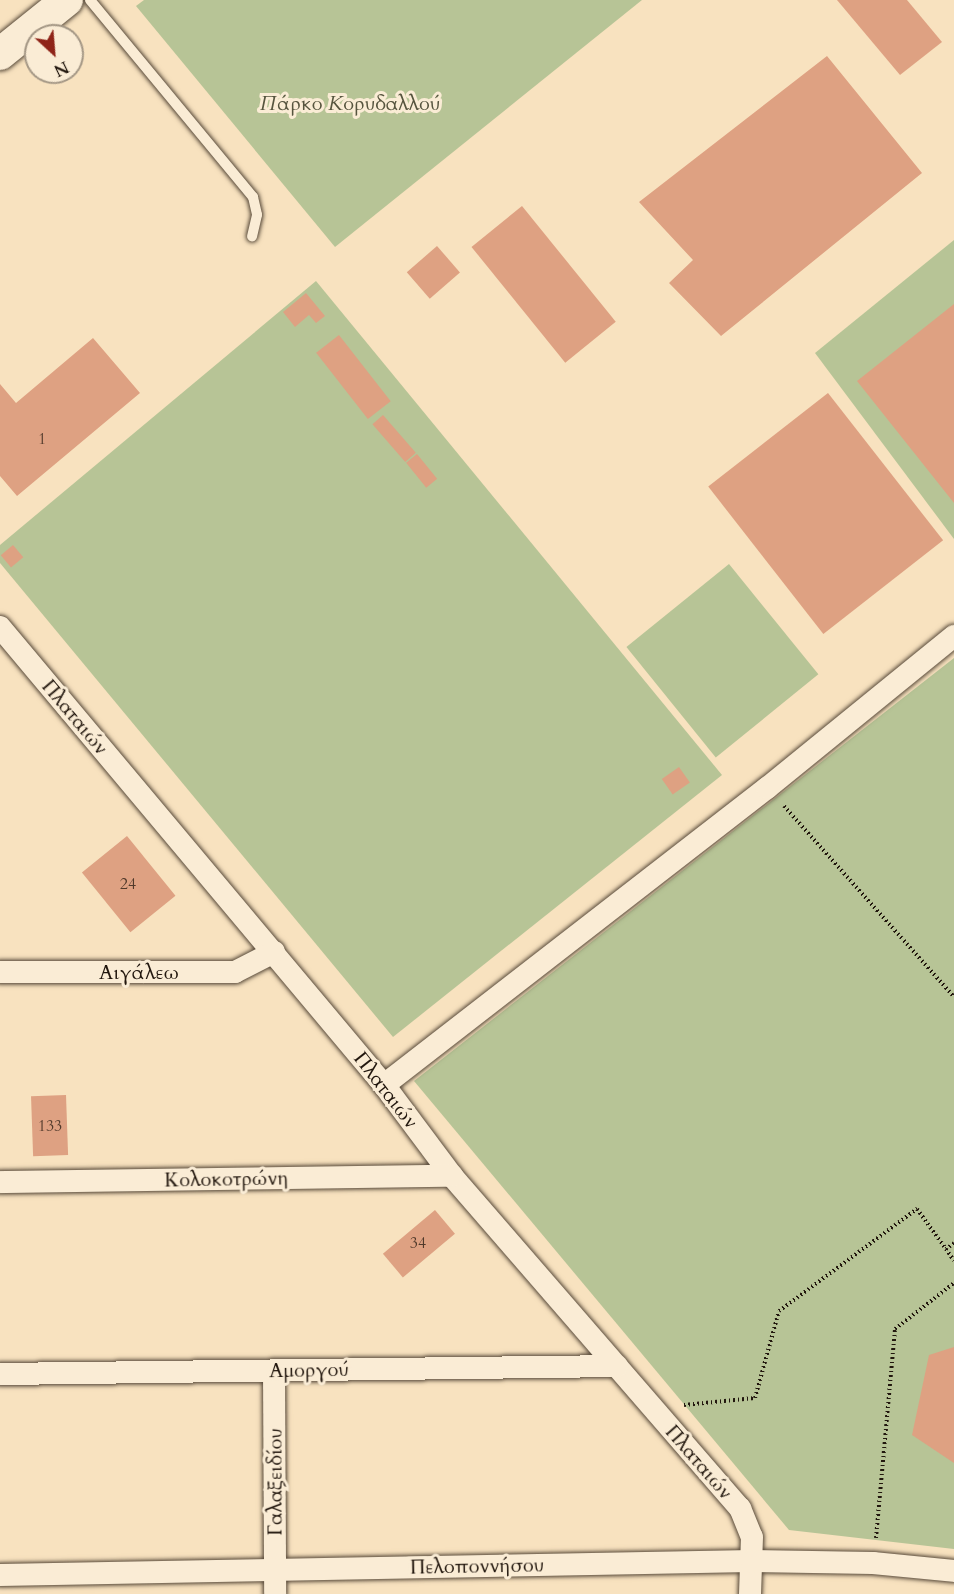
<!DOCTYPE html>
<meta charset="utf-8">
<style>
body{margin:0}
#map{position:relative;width:954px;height:1594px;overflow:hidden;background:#f8e2bf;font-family:Cardo,serif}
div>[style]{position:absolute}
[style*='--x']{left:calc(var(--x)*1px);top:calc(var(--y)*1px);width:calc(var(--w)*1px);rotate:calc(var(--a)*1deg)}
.green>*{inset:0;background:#b7c496;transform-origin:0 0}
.building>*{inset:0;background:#dea182;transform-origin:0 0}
.path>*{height:4px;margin-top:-2px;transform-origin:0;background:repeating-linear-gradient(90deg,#22170e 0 1.5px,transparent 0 4.5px)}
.roads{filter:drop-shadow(0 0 2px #584a3a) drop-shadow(0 0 2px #584a3a)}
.service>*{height:10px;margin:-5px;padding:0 5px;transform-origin:5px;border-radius:5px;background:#faecd5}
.minor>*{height:22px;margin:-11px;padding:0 11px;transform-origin:11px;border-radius:11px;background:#faecd5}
.secondary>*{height:32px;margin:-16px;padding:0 16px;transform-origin:16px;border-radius:16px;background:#faecd5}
span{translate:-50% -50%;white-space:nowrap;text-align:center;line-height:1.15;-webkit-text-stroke:6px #faecd5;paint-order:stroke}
.number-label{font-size:16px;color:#513a2b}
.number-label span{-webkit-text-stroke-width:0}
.park-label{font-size:20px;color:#56543e;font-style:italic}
.street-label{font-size:20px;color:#22170e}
.north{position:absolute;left:24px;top:24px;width:60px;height:60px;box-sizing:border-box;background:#faecd5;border:2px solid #a49785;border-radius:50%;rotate:154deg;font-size:16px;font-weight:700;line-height:24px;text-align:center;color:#22170e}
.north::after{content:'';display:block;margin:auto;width:21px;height:27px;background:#8f2418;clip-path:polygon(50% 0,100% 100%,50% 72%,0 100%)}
</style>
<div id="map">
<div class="green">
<i style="clip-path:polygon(144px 0,642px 0,335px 247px,136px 6px)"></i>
<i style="clip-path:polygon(954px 240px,954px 539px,815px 353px)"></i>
<i style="clip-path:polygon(316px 281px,722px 775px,393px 1037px,0 563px,0 545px)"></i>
<i style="left:729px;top:564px;width:142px;height:132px;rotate:51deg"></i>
<i style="clip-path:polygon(954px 658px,954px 1549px,789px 1530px,414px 1081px)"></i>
</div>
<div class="building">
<i style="clip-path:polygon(837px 0,907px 0,942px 42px,900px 75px)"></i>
<i style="clip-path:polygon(827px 56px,922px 173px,721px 336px,669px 283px,693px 260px,639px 202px)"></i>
<i style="left:522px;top:206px;width:149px;height:65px;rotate:51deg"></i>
<i style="left:437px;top:246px;width:35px;height:40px;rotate:49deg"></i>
<i style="clip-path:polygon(306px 293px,325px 316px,316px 323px,309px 315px,295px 327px,283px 312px)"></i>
<i style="clip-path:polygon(954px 304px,954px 503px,857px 381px)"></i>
<i style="left:339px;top:335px;width:84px;height:29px;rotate:52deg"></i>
<i style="clip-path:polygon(93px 338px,140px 393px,17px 496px,0 476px,0 384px,16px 403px)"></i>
<i style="left:828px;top:393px;width:187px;height:152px;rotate:52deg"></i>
<i style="left:383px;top:415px;width:50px;height:14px;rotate:49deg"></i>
<i style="left:417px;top:454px;width:32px;height:14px;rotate:51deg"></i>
<i style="left:13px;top:545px;width:16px;height:16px;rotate:50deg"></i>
<i style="left:679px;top:767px;width:19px;height:21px;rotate:55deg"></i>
<i style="left:127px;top:836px;width:77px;height:58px;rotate:51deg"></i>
<i style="left:66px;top:1095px;width:60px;height:35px;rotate:88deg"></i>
<i style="left:435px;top:1210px;width:31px;height:68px;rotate:50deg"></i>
<i style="clip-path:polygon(954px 1347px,954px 1463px,912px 1435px,929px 1355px)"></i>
</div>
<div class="path">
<i style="--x:784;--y:806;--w:256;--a:48.3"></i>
<i style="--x:954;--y:1243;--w:10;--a:143"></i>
<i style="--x:946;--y:1249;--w:14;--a:56"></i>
<i style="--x:684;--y:1405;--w:71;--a:-5.6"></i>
<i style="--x:755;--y:1398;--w:90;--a:-74.6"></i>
<i style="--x:779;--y:1311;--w:172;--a:-36.5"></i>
<i style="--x:917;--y:1209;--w:49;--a:54.1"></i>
<i style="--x:876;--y:1538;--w:210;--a:-84.8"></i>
<i style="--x:895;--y:1329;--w:75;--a:-37.9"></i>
</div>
<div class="roads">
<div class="service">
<i style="--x:90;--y:0;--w:256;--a:50.4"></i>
<i style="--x:253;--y:197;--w:18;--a:77"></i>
<i style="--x:257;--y:215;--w:22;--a:103"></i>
</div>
<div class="minor">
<i style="--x:0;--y:627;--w:598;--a:50.02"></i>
<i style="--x:384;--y:1085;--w:114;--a:53.2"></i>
<i style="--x:452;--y:1176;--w:440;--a:49.1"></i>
<i style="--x:740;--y:1508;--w:31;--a:68"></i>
<i style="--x:752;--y:1537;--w:57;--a:92"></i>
<i style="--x:0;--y:972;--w:235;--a:0"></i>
<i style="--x:235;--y:972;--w:44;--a:-27.1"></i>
<i style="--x:384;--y:1085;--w:485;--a:-37.8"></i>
<i style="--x:767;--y:788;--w:241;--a:-39.1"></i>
<i style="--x:0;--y:1182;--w:452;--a:-0.8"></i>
<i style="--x:274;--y:1371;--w:223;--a:89.7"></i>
<i style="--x:0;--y:1374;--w:617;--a:-0.74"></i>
<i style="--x:0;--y:1575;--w:752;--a:-1.07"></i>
<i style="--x:752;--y:1561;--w:121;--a:0.9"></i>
<i style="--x:873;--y:1563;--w:81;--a:5.6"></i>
</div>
<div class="secondary">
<i style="--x:0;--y:54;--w:86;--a:-38.9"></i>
</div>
</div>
<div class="number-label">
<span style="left:42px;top:439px">1</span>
<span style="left:128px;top:884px">24</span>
<span style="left:50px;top:1126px">133</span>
<span style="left:418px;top:1243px">34</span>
</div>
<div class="park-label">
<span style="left:350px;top:103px">Πάρκο Κορυδαλλού</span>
</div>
<div class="street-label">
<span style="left:75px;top:717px;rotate:50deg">Πλαταιών</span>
<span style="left:139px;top:972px">Αιγάλεω</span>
<span style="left:386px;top:1090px;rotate:52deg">Πλαταιών</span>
<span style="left:226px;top:1179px;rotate:-1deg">Κολοκοτρώνη</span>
<span style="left:309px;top:1370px;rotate:-1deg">Αμοργού</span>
<span style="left:699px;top:1462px;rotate:49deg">Πλαταιών</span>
<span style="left:275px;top:1482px;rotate:-90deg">Γαλαξειδίου</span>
<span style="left:477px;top:1566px;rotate:-1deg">Πελοποννήσου</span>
</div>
<div class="north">N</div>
</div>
